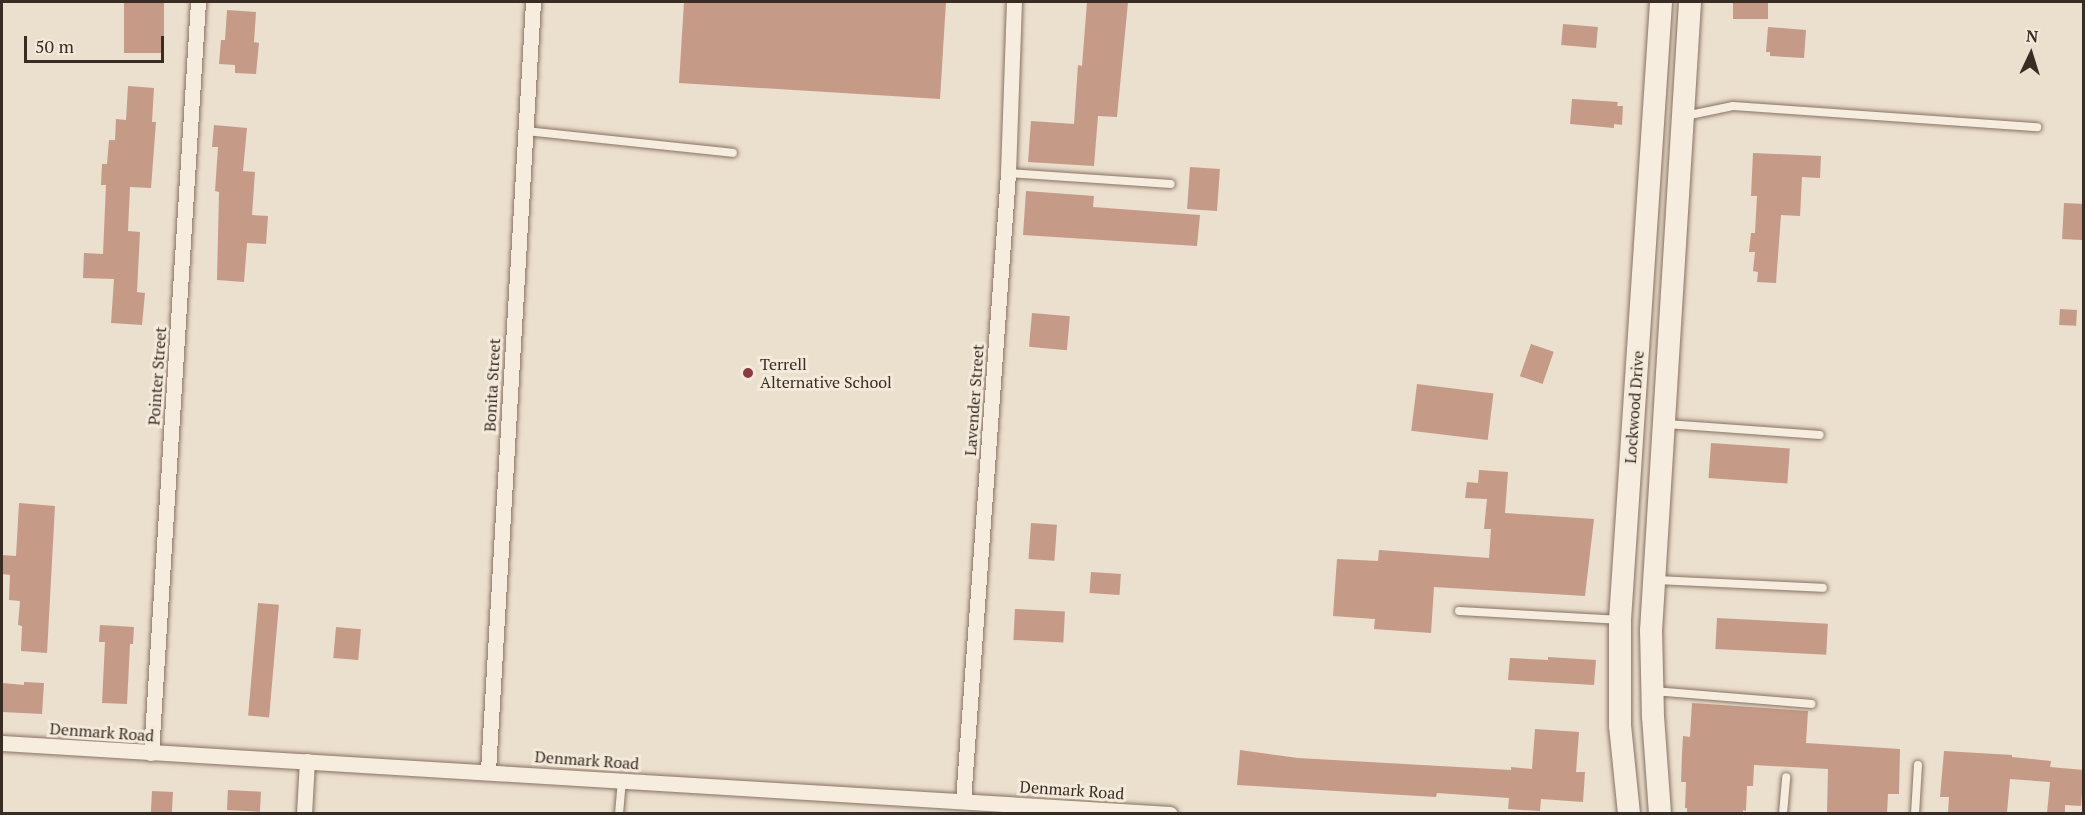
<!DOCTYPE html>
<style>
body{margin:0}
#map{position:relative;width:2085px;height:815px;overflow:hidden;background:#ebdfcd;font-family:"PT Serif",serif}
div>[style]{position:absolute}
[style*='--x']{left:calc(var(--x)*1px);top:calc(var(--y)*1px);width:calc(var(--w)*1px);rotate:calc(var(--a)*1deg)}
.building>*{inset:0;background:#c59a87;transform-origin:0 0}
.roads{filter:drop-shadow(0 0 2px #877262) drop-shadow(0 0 2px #877262)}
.service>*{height:8px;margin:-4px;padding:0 4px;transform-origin:4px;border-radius:4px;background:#f6eddf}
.minor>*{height:15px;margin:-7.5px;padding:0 7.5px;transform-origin:7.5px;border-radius:7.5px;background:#f6eddf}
.secondary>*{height:22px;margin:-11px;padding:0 11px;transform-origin:11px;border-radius:11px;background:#f6eddf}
.dots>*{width:16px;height:16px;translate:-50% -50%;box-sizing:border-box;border:3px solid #f3eadb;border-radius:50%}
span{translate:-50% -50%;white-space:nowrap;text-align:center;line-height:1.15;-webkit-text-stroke:6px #f3eadb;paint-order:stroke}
.poi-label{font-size:16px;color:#392c23}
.left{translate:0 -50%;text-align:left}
.street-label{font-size:16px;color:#392c23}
.frame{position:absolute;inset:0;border:3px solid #392c23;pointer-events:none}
.north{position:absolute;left:2001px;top:24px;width:60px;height:60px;-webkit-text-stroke:4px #f3eadb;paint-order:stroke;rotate:4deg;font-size:16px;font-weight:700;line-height:24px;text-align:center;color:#392c23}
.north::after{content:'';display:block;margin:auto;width:21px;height:27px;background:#392c23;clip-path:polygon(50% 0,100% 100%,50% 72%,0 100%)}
.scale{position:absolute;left:24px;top:36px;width:140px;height:27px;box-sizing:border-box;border:3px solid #392c23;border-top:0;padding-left:8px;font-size:18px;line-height:21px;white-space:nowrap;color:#392c23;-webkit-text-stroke:4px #f3eadb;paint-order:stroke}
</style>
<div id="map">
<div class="building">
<i style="left:124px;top:2px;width:40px;height:51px"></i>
<i style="clip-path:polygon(684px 2px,946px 2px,940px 99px,679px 83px)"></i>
<i style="clip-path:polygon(1087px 2px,1128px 2px,1117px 117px,1098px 116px,1094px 166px,1028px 162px,1031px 121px,1074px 124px,1078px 65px,1082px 66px)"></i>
<i style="left:1733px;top:2px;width:35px;height:17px"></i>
<i style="clip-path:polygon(227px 10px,256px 12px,254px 42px,259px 43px,256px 74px,235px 73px,235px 65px,219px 64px,221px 40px,225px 40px)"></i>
<i style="left:1563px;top:24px;width:35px;height:21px;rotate:5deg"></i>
<i style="clip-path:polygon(1768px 27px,1806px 30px,1804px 58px,1770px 56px,1770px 52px,1766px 52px)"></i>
<i style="clip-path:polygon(128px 86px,154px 88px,152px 122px,156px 122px,151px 188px,130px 187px,128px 231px,140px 232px,137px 292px,145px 293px,142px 325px,111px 323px,114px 279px,83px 278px,84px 253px,103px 254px,106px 185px,101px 185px,102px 164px,107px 164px,109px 140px,115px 140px,116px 119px,126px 120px)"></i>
<i style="clip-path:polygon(1572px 99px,1618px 102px,1617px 106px,1623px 106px,1622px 125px,1614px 124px,1614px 128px,1570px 124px)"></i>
<i style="clip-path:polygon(214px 125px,247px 128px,243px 171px,255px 172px,252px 215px,268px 216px,266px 244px,247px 243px,244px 282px,217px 280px,219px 192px,215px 191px,218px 147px,212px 147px)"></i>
<i style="clip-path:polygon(1753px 153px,1821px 156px,1820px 178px,1802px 177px,1800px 216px,1781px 215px,1776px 283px,1757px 282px,1758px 272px,1753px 271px,1755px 252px,1749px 252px,1751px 233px,1755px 233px,1757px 196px,1751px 196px)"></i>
<i style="left:1190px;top:167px;width:30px;height:42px;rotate:4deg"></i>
<i style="clip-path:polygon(1026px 191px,1094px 196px,1093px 207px,1200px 215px,1197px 246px,1023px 235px)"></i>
<i style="left:2064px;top:203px;width:20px;height:36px;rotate:3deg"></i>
<i style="left:2060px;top:309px;width:17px;height:16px;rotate:3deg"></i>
<i style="left:1032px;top:313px;width:38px;height:34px;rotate:5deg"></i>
<i style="left:1531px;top:344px;width:24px;height:34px;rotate:19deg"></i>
<i style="left:1417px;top:384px;width:77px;height:47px;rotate:7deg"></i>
<i style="left:1711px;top:443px;width:79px;height:35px;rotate:4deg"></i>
<i style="clip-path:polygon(1479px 470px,1508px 472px,1505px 513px,1594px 519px,1585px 596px,1434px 587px,1431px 633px,1374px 629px,1375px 619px,1333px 616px,1337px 559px,1378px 561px,1379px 550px,1489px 558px,1491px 529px,1484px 529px,1487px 499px,1465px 498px,1467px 482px,1478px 483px)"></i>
<i style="clip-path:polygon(19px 503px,55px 506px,47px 653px,21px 651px,22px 626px,18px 625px,20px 601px,9px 600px,10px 575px,2px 574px,2px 555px,16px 556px)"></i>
<i style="left:1031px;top:523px;width:26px;height:36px;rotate:4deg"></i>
<i style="left:1091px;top:572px;width:30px;height:21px;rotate:4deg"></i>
<i style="left:258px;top:603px;width:21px;height:113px;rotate:5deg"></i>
<i style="left:1015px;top:609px;width:50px;height:31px;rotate:3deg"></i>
<i style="left:1717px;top:618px;width:111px;height:31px;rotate:3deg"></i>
<i style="clip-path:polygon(100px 625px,134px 627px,133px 644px,130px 644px,127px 704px,102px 703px,105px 642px,99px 642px)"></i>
<i style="left:336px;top:627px;width:25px;height:31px;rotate:5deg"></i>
<i style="clip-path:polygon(1548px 657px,1596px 660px,1594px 685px,1508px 680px,1510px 658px,1548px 660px)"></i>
<i style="clip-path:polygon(24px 682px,44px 683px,42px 714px,2px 712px,2px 683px,24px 685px)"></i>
<i style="clip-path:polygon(1692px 703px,1808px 711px,1806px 743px,1900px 749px,1899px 794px,1888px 794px,1887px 813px,1827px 813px,1828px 769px,1754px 765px,1753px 786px,1747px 786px,1746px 811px,1743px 810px,1743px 813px,1687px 813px,1687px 808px,1685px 808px,1686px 782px,1681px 782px,1682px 754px,1683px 736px,1690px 737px)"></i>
<i style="clip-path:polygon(1535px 729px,1579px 732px,1576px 772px,1585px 772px,1583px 802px,1541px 799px,1540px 811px,1508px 809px,1509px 798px,1437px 793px,1436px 797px,1237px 785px,1240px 750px,1298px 758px,1511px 770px,1511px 767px,1532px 769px)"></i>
<i style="clip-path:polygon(1944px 751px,2012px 755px,2012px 757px,2051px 761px,2050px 767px,2084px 770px,2081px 806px,2065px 805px,2065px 813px,2047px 813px,2050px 782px,2010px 779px,2007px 813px,1948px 813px,1949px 797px,1940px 797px)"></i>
<i style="left:228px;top:790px;width:33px;height:20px;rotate:3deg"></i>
<i style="left:152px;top:791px;width:21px;height:22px;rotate:3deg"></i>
</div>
<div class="roads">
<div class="service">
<i style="--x:1685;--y:116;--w:49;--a:-11.8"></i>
<i style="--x:1733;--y:106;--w:305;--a:4"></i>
<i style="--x:525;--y:131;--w:209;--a:6"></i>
<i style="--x:1008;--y:173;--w:163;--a:3.9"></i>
<i style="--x:1667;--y:424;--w:153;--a:4.1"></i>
<i style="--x:1655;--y:580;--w:168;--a:2.7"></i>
<i style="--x:1459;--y:611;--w:159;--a:3.2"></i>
<i style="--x:1654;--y:691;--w:158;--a:4.7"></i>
<i style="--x:619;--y:814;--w:34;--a:-85"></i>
<i style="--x:1783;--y:814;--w:37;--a:-85"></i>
<i style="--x:1915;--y:814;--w:49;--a:-86.5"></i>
</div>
<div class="minor">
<i style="--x:2;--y:743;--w:1170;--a:3.48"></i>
<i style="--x:151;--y:753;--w:752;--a:-86.42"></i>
<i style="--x:488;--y:771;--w:770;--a:-86.65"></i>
<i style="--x:963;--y:801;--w:630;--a:-85.9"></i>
<i style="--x:1008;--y:173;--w:171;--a:-88"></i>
<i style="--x:304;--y:814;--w:53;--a:-86.8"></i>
</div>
<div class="secondary">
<i style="--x:1629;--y:814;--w:88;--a:-95.8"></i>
<i style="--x:1620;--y:726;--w:106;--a:-90"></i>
<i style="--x:1620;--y:620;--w:619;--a:-86.2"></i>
<i style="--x:1660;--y:814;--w:97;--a:-94.1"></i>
<i style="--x:1653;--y:717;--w:86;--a:-91.3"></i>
<i style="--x:1651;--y:631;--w:630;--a:-86.45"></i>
</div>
</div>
<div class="dots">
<i style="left:748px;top:373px;background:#903841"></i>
</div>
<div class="poi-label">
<span class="left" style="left:760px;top:373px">Terrell<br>Alternative School</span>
</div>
<div class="street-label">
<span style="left:157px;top:376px;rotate:-86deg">Pointer Street</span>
<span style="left:492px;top:385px;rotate:-87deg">Bonita Street</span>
<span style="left:974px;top:400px;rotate:-86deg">Lavender Street</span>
<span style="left:1634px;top:407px;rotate:-86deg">Lockwood Drive</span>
<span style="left:102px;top:732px;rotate:4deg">Denmark Road</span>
<span style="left:587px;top:760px;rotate:4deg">Denmark Road</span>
<span style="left:1072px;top:790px;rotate:4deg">Denmark Road</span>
</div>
<div class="frame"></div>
<div class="north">N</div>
<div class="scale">50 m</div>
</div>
